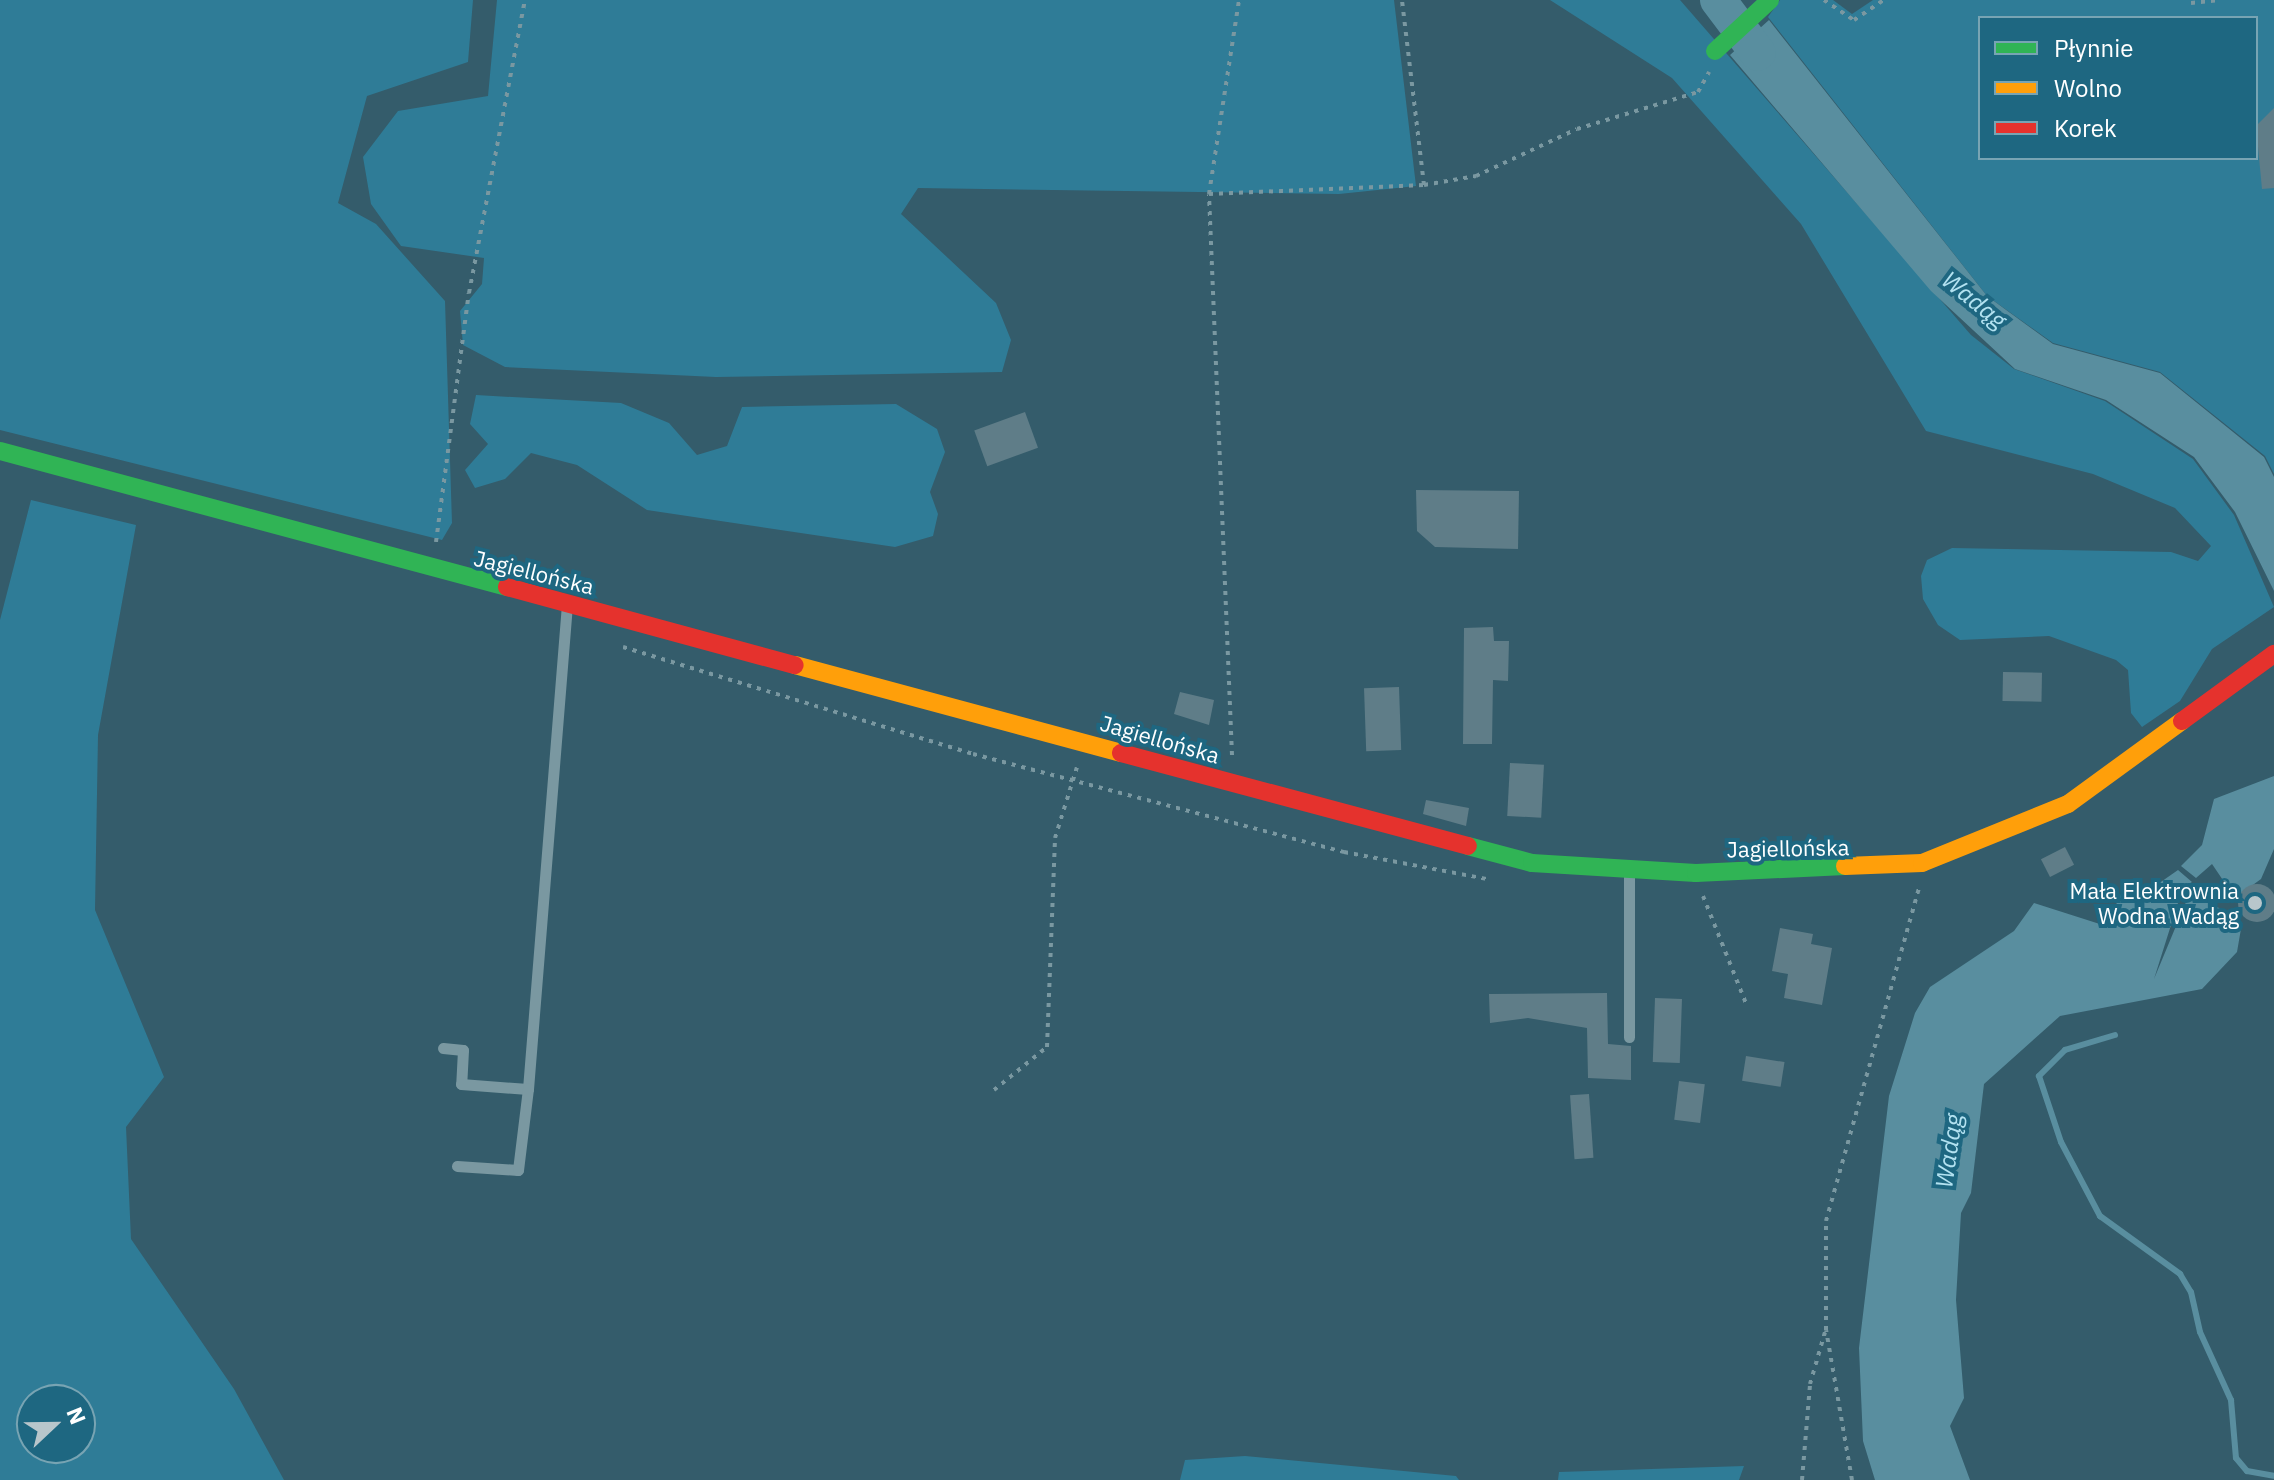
<!DOCTYPE html>
<meta charset="utf-8">
<style>
body{margin:0}
#map{position:relative;width:2274px;height:1480px;overflow:hidden;background:#345c6b;font-family:"IBM Plex Sans",sans-serif}
div>[style]{position:absolute}
[style*='--x']{left:calc(var(--x)*1px);top:calc(var(--y)*1px);width:calc(var(--w)*1px);rotate:calc(var(--a)*1deg)}
.green>*{inset:0;background:#2f7c97}
.water>*{inset:0;background:#598e9f}
.stream>*{height:6px;margin:-3px;padding:0 3px;transform-origin:3px;border-radius:3px;background:#598e9f}
.river>*{height:36px;margin:-18px;padding:0 18px;transform-origin:18px;border-radius:18px;background:#598e9f}
.building>*{inset:0;background:#5f7d88;transform-origin:0 0}
.round{border-radius:50%}
.path>*{height:4px;margin-top:-2px;transform-origin:0;background:repeating-linear-gradient(90deg,#7a98a1 0 4px,transparent 0 10px)}
.lane>*{height:11px;margin:-5.5px;padding:0 5.5px;transform-origin:5.5px;border-radius:5.5px;background:#7a98a1}
.fast>*{height:18px;margin:-9px;padding:0 9px;transform-origin:9px;border-radius:9px;background:#30b455}
.slow>*{height:18px;margin:-9px;padding:0 9px;transform-origin:9px;border-radius:9px;background:#ff9f0a}
.jam>*{height:18px;margin:-9px;padding:0 9px;transform-origin:9px;border-radius:9px;background:#e5322d}
.dots>*{width:22px;height:22px;translate:-50% -50%;box-sizing:border-box;border:4px solid #1e6781;border-radius:50%}
span{translate:-50% -50%;white-space:nowrap;text-align:center;line-height:1.15;-webkit-text-stroke:8px #1e6781;paint-order:stroke}
.street-label{font-size:22px;color:#fff}
.poi-label{font-size:22px;color:#fff}
.right{translate:-100% -50%;text-align:right}
.water-label{font-size:24px;color:#b3e2f1;font-style:italic}
.legend{position:absolute;left:1978px;top:16px;width:280px;height:144px;box-sizing:border-box;background:#1e6781;border:2px solid #78a4b3;margin:0;padding:10px 14px;list-style:none;font-size:24px;color:#fff}
.legend li{display:flex;align-items:center;gap:16px;height:40px}
.legend b{width:40px;border:2px solid #78a4b3}
.north{position:absolute;left:16px;top:1384px;width:80px;height:80px;box-sizing:border-box;background:#1e6781;border:2px solid #78a4b3;border-radius:50%;rotate:68deg;font-size:22px;font-weight:700;line-height:32px;text-align:center;color:#fff}
.north::after{content:'';display:block;margin:auto;width:28px;height:36px;background:#b8c6cb;clip-path:polygon(50% 0,100% 100%,50% 72%,0 100%)}
</style>
<div id="map">
<div class="green">
<i style="clip-path:polygon(0 0,473px 0,468px 62px,367px 96px,338px 203px,376px 224px,445px 301px,452px 523px,442px 540px,0 430px)"></i>
<i style="clip-path:polygon(497px 0,1394px 0,1416px 186px,1339px 194px,918px 188px,901px 214px,996px 303px,1011px 340px,1002px 372px,716px 377px,505px 367px,463px 345px,460px 311px,482px 284px,484px 258px,401px 246px,371px 204px,363px 157px,398px 111px,488px 96px)"></i>
<i style="clip-path:polygon(1550px 0,1680px 0,1971px 335px,2014px 369px,2105px 401px,2193px 459px,2234px 515px,2274px 607px,2212px 649px,2180px 701px,2142px 727px,2131px 713px,2128px 670px,2116px 660px,2049px 636px,1960px 640px,1938px 625px,1923px 599px,1921px 576px,1927px 560px,1952px 548px,2171px 552px,2198px 561px,2211px 546px,2175px 508px,2093px 474px,1926px 431px,1801px 224px,1672px 78px)"></i>
<i style="clip-path:polygon(evenodd,1780px 0,1833px 0,1852px 14px,1873px 0,2274px 0,2274px 474px,2265px 456px,2160px 372px,2053px 343px,1987px 296px,1768px 17px,1780px 0,1980px 18px,2256px 18px,2256px 158px,1980px 158px,1980px 18px)"></i>
<i style="clip-path:polygon(476px 395px,621px 403px,669px 423px,697px 455px,727px 446px,742px 407px,896px 404px,937px 429px,945px 452px,930px 492px,938px 514px,933px 536px,895px 547px,647px 510px,577px 465px,531px 453px,505px 479px,475px 488px,465px 470px,488px 444px,470px 424px)"></i>
<i style="clip-path:polygon(evenodd,31px 500px,136px 525px,98px 735px,95px 910px,164px 1077px,126px 1127px,131px 1239px,234px 1389px,284px 1480px,0 1480px,0 620px,31px 500px,32px 1400px,80px 1400px,80px 1448px,32px 1448px,32px 1400px)"></i>
<i style="clip-path:polygon(1245px 1456px,1456px 1476px,1459px 1480px,1180px 1480px,1185px 1460px)"></i>
<i style="clip-path:polygon(1744px 1466px,1739px 1480px,1558px 1480px,1559px 1472px)"></i>
</div>
<div class="water">
<i style="clip-path:polygon(1769px 20px,1987px 296px,2053px 344px,2160px 373px,2264px 457px,2274px 477px,2274px 591px,2235px 512px,2194px 457px,2106px 400px,2015px 369px,1931px 291px,1730px 55px)"></i>
<i style="clip-path:polygon(2274px 776px,2274px 849px,2261px 879px,2235px 898px,2212px 864px,2196px 878px,2181px 866px,2202px 845px,2214px 799px)"></i>
<i style="clip-path:polygon(2178px 870px,2192px 882px,2183px 887px,2154px 979px,2191px 890px,2242px 923px,2237px 952px,2202px 989px,2060px 1016px,1984px 1084px,1971px 1193px,1961px 1213px,1956px 1300px,1964px 1398px,1950px 1426px,1970px 1480px,1875px 1480px,1863px 1441px,1859px 1348px,1889px 1096px,1915px 1013px,1930px 987px,2014px 931px,2034px 903px,2106px 926px,2122px 892px,2145px 893px)"></i>
</div>
<div class="stream">
<i style="--x:2115;--y:1035;--w:52;--a:163.3"></i>
<i style="--x:2065;--y:1050;--w:37;--a:135"></i>
<i style="--x:2039;--y:1076;--w:70;--a:71.6"></i>
<i style="--x:2061;--y:1142;--w:84;--a:62.2"></i>
<i style="--x:2100;--y:1216;--w:99;--a:35.9"></i>
<i style="--x:2180;--y:1274;--w:21;--a:59"></i>
<i style="--x:2191;--y:1292;--w:41;--a:77.3"></i>
<i style="--x:2200;--y:1332;--w:75;--a:65.5"></i>
<i style="--x:2231;--y:1400;--w:58;--a:85.1"></i>
<i style="--x:2236;--y:1458;--w:17;--a:50"></i>
<i style="--x:2247;--y:1471;--w:27;--a:10"></i>
</div>
<div class="river">
<i style="--x:1718;--y:0;--w:66;--a:53"></i>
</div>
<div class="building">
<i style="clip-path:polygon(2274px 108px,2274px 188px,2262px 189px,2256px 126px)"></i>
<i style="left:1025px;top:412px;width:38px;height:54px;rotate:70deg"></i>
<i style="clip-path:polygon(1416px 490px,1519px 491px,1518px 549px,1435px 547px,1417px 531px)"></i>
<i style="clip-path:polygon(1493px 627px,1494px 641px,1509px 641px,1508px 681px,1493px 680px,1492px 744px,1463px 744px,1464px 628px)"></i>
<i style="left:2003px;top:672px;width:39px;height:29px;rotate:1deg"></i>
<i style="left:1399px;top:687px;width:63px;height:35px;rotate:88deg"></i>
<i style="clip-path:polygon(1180px 692px,1214px 700px,1209px 725px,1174px 714px)"></i>
<i style="left:1510px;top:763px;width:34px;height:53px;rotate:3deg"></i>
<i style="clip-path:polygon(1426px 800px,1469px 808px,1466px 826px,1423px 814px)"></i>
<i style="left:2065px;top:847px;width:20px;height:27px;rotate:63deg"></i>
<i class="round" style="left:2238px;top:884px;width:38px;height:38px"></i>
<i style="clip-path:polygon(1780px 928px,1813px 934px,1811px 944px,1832px 948px,1822px 1005px,1784px 998px,1788px 974px,1772px 971px)"></i>
<i style="clip-path:polygon(1607px 993px,1608px 1044px,1631px 1046px,1631px 1080px,1588px 1078px,1587px 1028px,1528px 1018px,1490px 1023px,1489px 994px)"></i>
<i style="left:1655px;top:998px;width:27px;height:64px;rotate:2deg"></i>
<i style="left:1746px;top:1056px;width:39px;height:25px;rotate:9deg"></i>
<i style="left:1679px;top:1081px;width:26px;height:39px;rotate:7deg"></i>
<i style="left:1589px;top:1094px;width:64px;height:19px;rotate:86deg"></i>
</div>
<div class="path">
<i style="--x:1824;--y:0;--w:36;--a:34"></i>
<i style="--x:1854;--y:20;--w:36;--a:-34"></i>
<i style="--x:2191;--y:3;--w:29;--a:-6"></i>
<i style="--x:1424;--y:185;--w:53;--a:-9.8"></i>
<i style="--x:1476;--y:176;--w:111;--a:-25"></i>
<i style="--x:1577;--y:129;--w:127;--a:-17"></i>
<i style="--x:1698;--y:92;--w:23;--a:-61"></i>
<i style="--x:1209;--y:194;--w:196;--a:-81.2"></i>
<i style="--x:436;--y:542;--w:251;--a:-82.5"></i>
<i style="--x:469;--y:293;--w:298;--a:-79.2"></i>
<i style="--x:623;--y:647;--w:366;--a:17"></i>
<i style="--x:973;--y:754;--w:384;--a:14.8"></i>
<i style="--x:1344;--y:852;--w:146;--a:10.7"></i>
<i style="--x:1232;--y:755;--w:561;--a:-92.35"></i>
<i style="--x:1209;--y:194;--w:215;--a:-2.4"></i>
<i style="--x:1424;--y:185;--w:186;--a:-96.8"></i>
<i style="--x:1703;--y:896;--w:118;--a:68.2"></i>
<i style="--x:994;--y:1090;--w:68;--a:-39.1"></i>
<i style="--x:1047;--y:1047;--w:209;--a:-87.8"></i>
<i style="--x:1055;--y:838;--w:74;--a:-72.8"></i>
<i style="--x:1802;--y:1480;--w:96;--a:-85.2"></i>
<i style="--x:1810;--y:1384;--w:54;--a:-73.9"></i>
<i style="--x:1852;--y:1480;--w:152;--a:-99.8"></i>
<i style="--x:1826;--y:1330;--w:109;--a:-90"></i>
<i style="--x:1826;--y:1221;--w:345;--a:-74.4"></i>
</div>
<div class="lane">
<i style="--x:1629;--y:872;--w:165;--a:90"></i>
<i style="--x:443;--y:1048;--w:20;--a:6"></i>
<i style="--x:463;--y:1050;--w:34;--a:93"></i>
<i style="--x:461;--y:1084;--w:67;--a:4.3"></i>
<i style="--x:528;--y:1089;--w:485;--a:-85.4"></i>
<i style="--x:457;--y:1166;--w:61;--a:3.8"></i>
<i style="--x:518;--y:1170;--w:82;--a:-83"></i>
</div>
<div class="fast">
<i style="--x:1715;--y:51;--w:75;--a:-42.8"></i>
<i style="--x:0;--y:451;--w:525;--a:15.02"></i>
<i style="--x:1468;--y:846;--w:66;--a:14.9"></i>
<i style="--x:1532;--y:863;--w:164;--a:3.5"></i>
<i style="--x:1696;--y:873;--w:149;--a:-2.7"></i>
</div>
<div class="slow">
<i style="--x:795;--y:665;--w:338;--a:15.1"></i>
<i style="--x:1845;--y:866;--w:77;--a:-2.2"></i>
<i style="--x:1922;--y:863;--w:157;--a:-22"></i>
<i style="--x:2068;--y:804;--w:141;--a:-36.1"></i>
</div>
<div class="jam">
<i style="--x:507;--y:587;--w:298;--a:15.2"></i>
<i style="--x:2182;--y:721;--w:114;--a:-36.1"></i>
<i style="--x:1121;--y:753;--w:359;--a:15"></i>
</div>
<div class="dots">
<i style="left:2255px;top:903px;background:#b8c6cb"></i>
</div>
<div class="street-label">
<span style="left:534px;top:572px;rotate:14deg">Jagiellońska</span>
<span style="left:1160px;top:739px;rotate:16deg">Jagiellońska</span>
<span style="left:1788px;top:848px;rotate:-1deg">Jagiellońska</span>
</div>
<div class="poi-label">
<span class="right" style="left:2239px;top:903px">Mała Elektrownia<br>Wodna Wadąg</span>
</div>
<div class="water-label">
<span style="left:1974px;top:300px;rotate:39deg">Wadąg</span>
<span style="left:1949px;top:1151px;rotate:-82deg">Wadąg</span>
</div>
<ul class="legend">
<li><b style="height:10px;background:#30b455"></b>Płynnie</li>
<li><b style="height:10px;background:#ff9f0a"></b>Wolno</li>
<li><b style="height:10px;background:#e5322d"></b>Korek</li>
</ul>
<div class="north">N</div>
</div>
